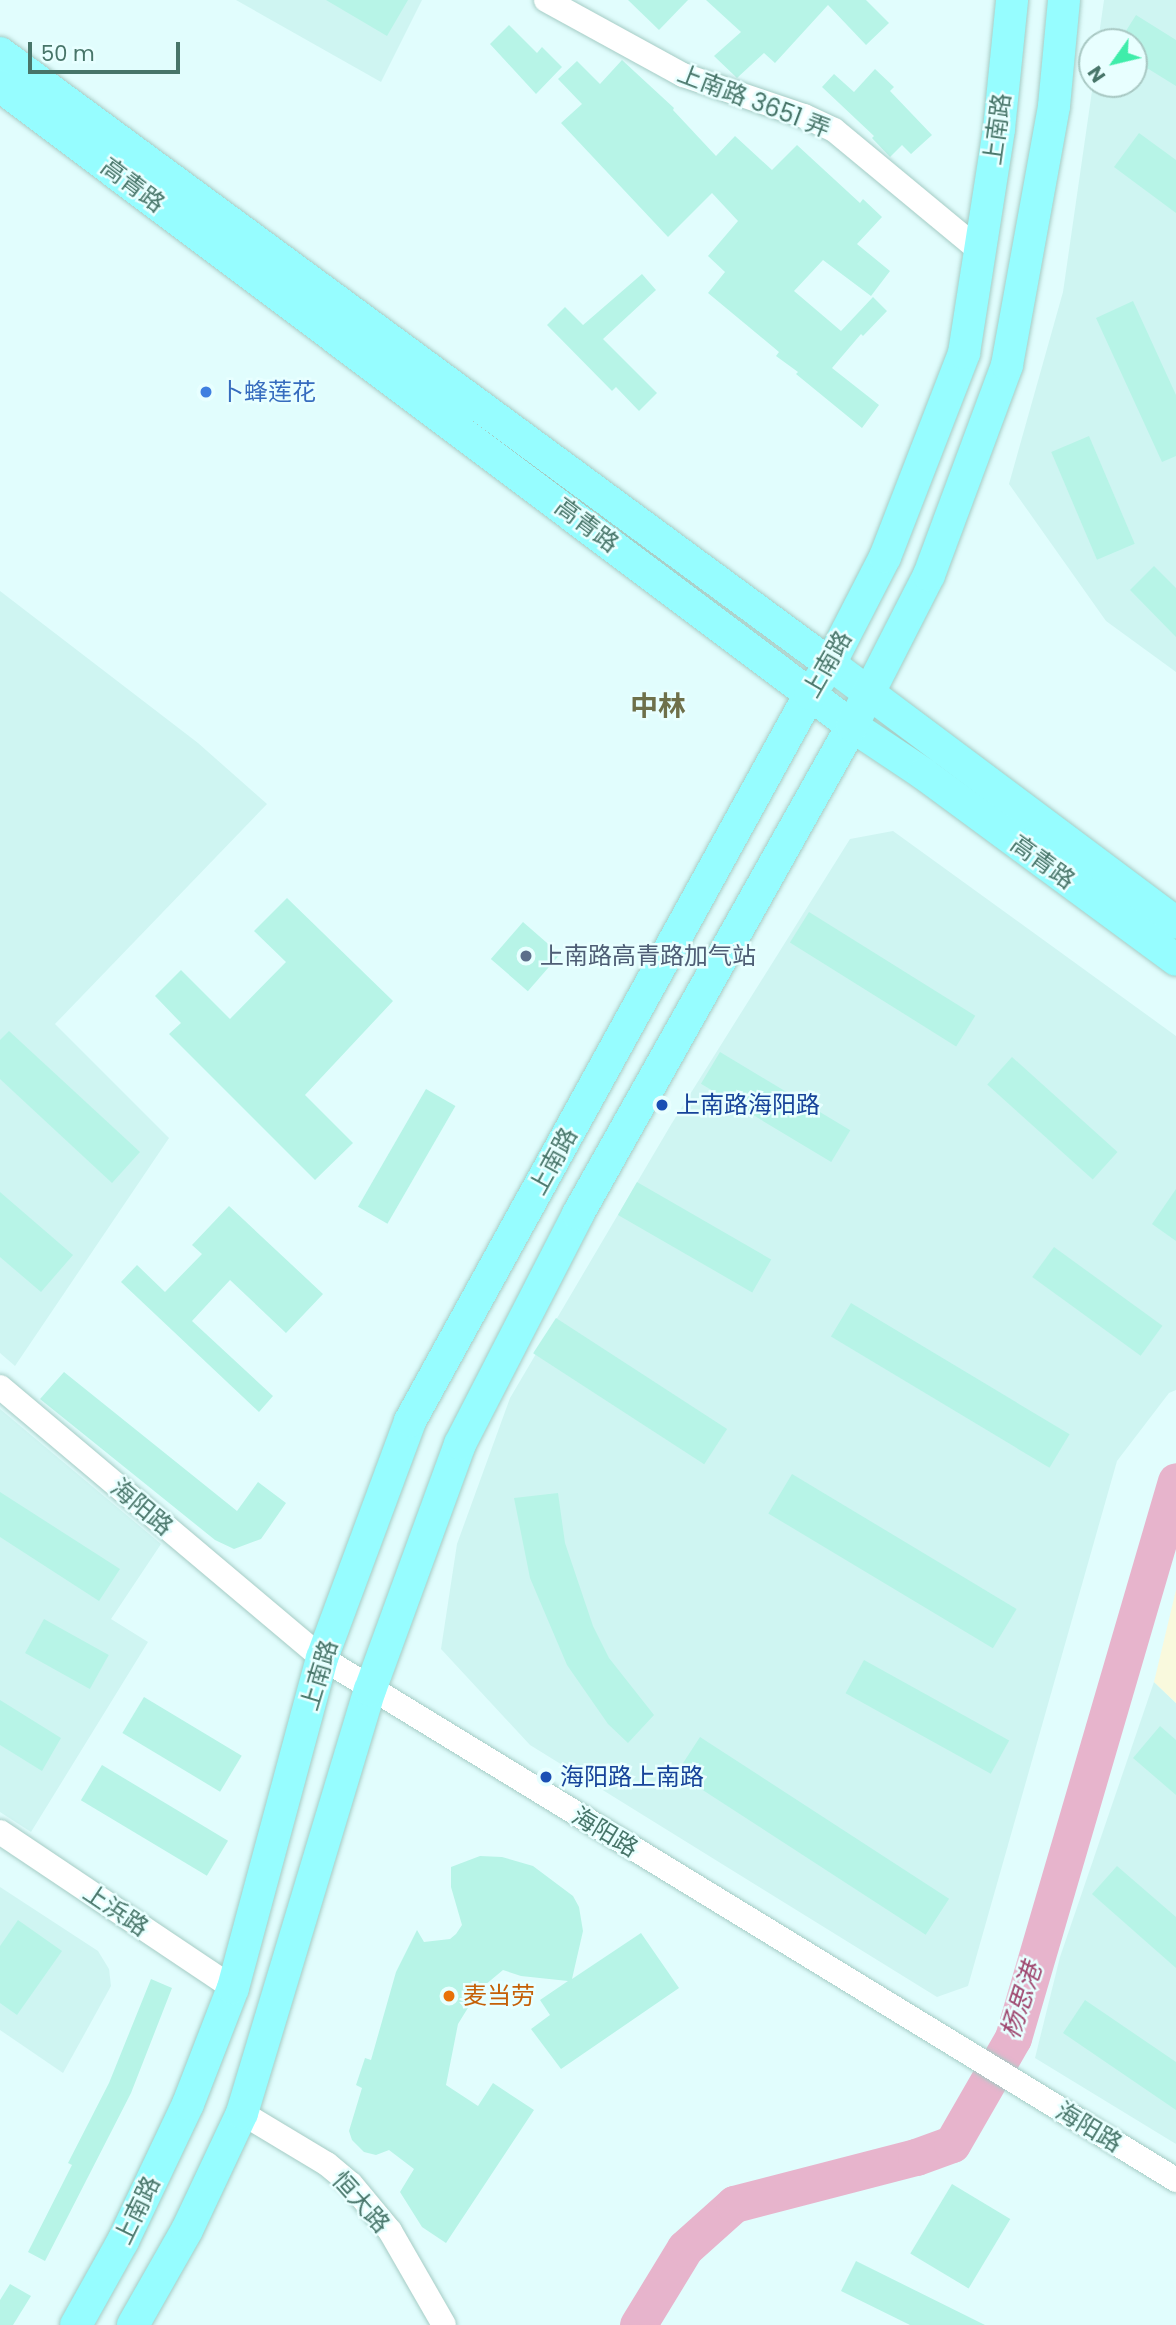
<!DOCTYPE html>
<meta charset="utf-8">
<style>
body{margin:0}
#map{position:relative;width:1176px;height:2325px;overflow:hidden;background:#e1fdfd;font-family:Poppins,"Noto Sans SC",sans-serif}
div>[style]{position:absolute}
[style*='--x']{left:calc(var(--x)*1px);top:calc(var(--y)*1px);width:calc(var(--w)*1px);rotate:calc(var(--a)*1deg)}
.residential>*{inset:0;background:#cff5f2}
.education>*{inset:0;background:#f9f9dd}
.river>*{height:37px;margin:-18.5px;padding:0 18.5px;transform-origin:18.5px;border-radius:18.5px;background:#e7b4cc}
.building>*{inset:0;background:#b7f4e7;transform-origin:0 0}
.roads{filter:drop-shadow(0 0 2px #a5ccc5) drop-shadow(0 0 2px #a5ccc5)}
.minor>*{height:24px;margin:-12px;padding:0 12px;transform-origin:12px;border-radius:12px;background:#fff}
.major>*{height:32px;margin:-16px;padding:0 16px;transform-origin:16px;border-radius:16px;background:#96fdff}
.dots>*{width:19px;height:19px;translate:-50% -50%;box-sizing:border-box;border:4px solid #e8ffff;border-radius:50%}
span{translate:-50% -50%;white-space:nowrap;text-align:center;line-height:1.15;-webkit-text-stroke:5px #e8ffff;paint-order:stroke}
.street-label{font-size:24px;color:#477569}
.shop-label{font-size:24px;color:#366cbe}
.left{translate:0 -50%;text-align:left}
.service-label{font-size:24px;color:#4e5e75}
.transit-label{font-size:24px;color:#164399}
.food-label{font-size:24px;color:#c56008}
.water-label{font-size:26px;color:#9f476f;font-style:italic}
.quarter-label{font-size:28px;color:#6e704a;font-weight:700}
.north{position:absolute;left:1078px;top:28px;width:70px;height:70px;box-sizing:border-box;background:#e8ffff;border:2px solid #a8c8c3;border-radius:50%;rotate:236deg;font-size:19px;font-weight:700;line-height:28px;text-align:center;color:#477569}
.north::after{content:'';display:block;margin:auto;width:24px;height:32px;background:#3fedaa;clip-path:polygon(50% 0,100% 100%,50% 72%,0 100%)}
.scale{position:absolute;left:28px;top:42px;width:152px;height:32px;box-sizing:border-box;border:4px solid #477569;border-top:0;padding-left:9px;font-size:21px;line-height:24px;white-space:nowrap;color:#477569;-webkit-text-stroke:5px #e8ffff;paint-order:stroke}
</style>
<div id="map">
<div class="residential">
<i style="clip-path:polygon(236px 0,422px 0,381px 82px)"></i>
<i style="clip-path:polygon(1104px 0,1176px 0,1176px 672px,1106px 621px,1009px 484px,1063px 292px,1093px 84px,1134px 84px,1134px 42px,1098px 42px)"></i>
<i style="clip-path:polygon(0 591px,198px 743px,267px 804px,55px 1024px,169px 1138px,15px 1366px,0 1353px)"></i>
<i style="clip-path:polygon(893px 831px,1176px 1036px,1176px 1390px,1169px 1393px,1117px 1461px,968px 1986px,937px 1997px,530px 1745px,441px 1649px,457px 1544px,510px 1398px,672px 1123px,850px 839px)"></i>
<i style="clip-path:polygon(0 1409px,161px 1544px,111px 1619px,148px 1642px,31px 1832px,0 1812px)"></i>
<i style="clip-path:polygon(1154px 1682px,1176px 1703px,1176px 2144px,1035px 2058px,1060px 1957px)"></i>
<i style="clip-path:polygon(0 1887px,98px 1951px,109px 1969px,111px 1986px,63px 2073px,0 2030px)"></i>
</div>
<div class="education">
<i style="clip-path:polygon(1176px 1590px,1176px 1703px,1154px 1682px)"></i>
</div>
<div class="river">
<i style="--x:638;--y:2325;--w:90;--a:-58.6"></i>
<i style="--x:685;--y:2248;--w:66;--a:-41.9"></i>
<i style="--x:734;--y:2204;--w:188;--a:-14.5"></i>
<i style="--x:916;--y:2157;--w:38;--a:-20"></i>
<i style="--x:952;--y:2144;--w:122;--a:-60.1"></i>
<i style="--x:1013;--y:2038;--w:580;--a:-73.69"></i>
</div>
<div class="building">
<i style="clip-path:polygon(326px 0,408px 0,387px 36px)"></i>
<i style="clip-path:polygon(628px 0,688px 0,659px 30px)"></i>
<i style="clip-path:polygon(706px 0,866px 0,889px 23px,866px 45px,828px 5px,775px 63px,764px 53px,737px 78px,714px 56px,741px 32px)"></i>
<i style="clip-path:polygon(1136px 15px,1176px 40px,1176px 86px,1134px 60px,1134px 42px,1119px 42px)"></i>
<i style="clip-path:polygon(509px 25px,537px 53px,542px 47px,562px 67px,536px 94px,490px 44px)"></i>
<i style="clip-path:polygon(622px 60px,674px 108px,673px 110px,716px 156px,735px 136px,772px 170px,797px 145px,860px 203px,863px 199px,882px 217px,857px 244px,890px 271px,871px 296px,823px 260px,794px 291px,841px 331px,873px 297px,887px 311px,863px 336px,861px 334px,832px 368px,879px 405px,862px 428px,796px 374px,798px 372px,776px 356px,779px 352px,708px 293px,725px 272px,708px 256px,738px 221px,712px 193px,668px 237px,561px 123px,582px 104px,558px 79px,577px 61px,600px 84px)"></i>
<i style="clip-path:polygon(875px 69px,894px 87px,890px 91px,932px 135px,911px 154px,902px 145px,890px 157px,872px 138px,874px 136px,822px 87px,834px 74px,854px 92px)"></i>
<i style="clip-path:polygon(1139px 133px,1176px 160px,1176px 213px,1114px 167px)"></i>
<i style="clip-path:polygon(642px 274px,656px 290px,603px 339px,657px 393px,639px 411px,616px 387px,612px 391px,547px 325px,565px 307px,583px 325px)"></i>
<i style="clip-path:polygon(1133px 301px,1176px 395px,1176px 456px,1162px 462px,1096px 318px)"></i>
<i style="left:1089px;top:436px;width:117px;height:41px;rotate:67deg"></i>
<i style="clip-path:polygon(1154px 566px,1176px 588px,1176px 637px,1130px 590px)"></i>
<i style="clip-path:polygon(287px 898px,393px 1001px,305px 1095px,353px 1143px,315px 1180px,169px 1034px,181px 1023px,155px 996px,181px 970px,230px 1019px,286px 962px,254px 931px)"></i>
<i style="left:809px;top:912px;width:196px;height:36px;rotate:32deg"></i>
<i style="left:523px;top:922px;width:49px;height:49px;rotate:41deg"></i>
<i style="clip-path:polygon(9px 1031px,140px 1152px,112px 1183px,0 1079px,0 1040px)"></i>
<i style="left:720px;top:1052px;width:152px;height:37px;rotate:31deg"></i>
<i style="left:1012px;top:1057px;width:142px;height:37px;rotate:42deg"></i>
<i style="left:426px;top:1089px;width:34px;height:136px;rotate:30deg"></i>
<i style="left:637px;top:1182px;width:155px;height:38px;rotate:30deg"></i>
<i style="clip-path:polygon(1176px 1189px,1176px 1241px,1152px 1224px)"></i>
<i style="clip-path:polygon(0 1192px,73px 1255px,41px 1292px,0 1257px)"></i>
<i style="clip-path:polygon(229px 1206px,323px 1294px,286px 1333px,230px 1280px,192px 1321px,273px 1396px,259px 1412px,121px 1282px,137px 1265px,165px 1292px,202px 1254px,192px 1245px)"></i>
<i style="left:1054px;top:1247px;width:134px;height:37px;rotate:36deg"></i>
<i style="left:851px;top:1303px;width:255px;height:39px;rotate:31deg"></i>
<i style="left:556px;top:1318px;width:204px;height:42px;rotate:33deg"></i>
<i style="clip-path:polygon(64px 1372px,237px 1511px,258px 1482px,286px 1503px,261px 1539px,234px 1549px,215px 1540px,40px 1399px)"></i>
<i style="left:792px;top:1474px;width:262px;height:46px;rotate:31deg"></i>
<i style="clip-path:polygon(0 1492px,120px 1569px,99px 1601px,0 1537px)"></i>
<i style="clip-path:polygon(558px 1493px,565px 1543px,593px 1626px,609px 1658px,654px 1715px,628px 1743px,608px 1724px,567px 1665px,530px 1578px,514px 1498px)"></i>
<i style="left:44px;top:1619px;width:74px;height:39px;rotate:29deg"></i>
<i style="left:864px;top:1660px;width:166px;height:38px;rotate:29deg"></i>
<i style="left:144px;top:1697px;width:114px;height:42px;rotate:31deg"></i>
<i style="clip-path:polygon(0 1700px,61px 1738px,42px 1771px,0 1745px)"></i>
<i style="clip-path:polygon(1160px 1726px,1176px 1740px,1176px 1795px,1133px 1758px)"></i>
<i style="left:700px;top:1737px;width:297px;height:43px;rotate:33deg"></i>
<i style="left:102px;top:1765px;width:147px;height:41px;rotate:31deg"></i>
<i style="clip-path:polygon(480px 1856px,502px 1857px,533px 1866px,573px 1896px,579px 1907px,583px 1931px,572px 1979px,641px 1933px,679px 1988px,561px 2069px,531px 2029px,550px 2015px,540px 2000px,568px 1981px,521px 1976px,503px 1970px,479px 1990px,458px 2024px,446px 2085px,478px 2106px,493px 2083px,534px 2110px,446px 2243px,422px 2227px,400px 2192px,414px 2169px,389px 2150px,376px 2155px,364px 2152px,352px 2140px,349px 2131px,362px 2088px,356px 2085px,365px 2058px,371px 2060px,396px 1972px,417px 1930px,424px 1942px,450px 1939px,456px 1934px,462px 1925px,451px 1887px,451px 1867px)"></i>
<i style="clip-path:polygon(1117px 1866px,1176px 1917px,1176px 1968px,1092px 1894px)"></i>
<i style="clip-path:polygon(18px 1920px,62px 1951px,17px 2015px,0 2003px,0 1946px)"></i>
<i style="clip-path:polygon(151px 1979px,172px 1988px,131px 2093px,45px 2261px,28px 2252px,72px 2165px,68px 2163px,109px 2083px)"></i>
<i style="clip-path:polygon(1085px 2000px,1176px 2062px,1176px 2110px,1063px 2033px)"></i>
<i style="left:952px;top:2184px;width:68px;height:81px;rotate:31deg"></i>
<i style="clip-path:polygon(856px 2261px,985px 2325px,910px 2325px,841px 2291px)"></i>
<i style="clip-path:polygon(10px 2284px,31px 2296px,13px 2325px,0 2325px,0 2300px)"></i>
</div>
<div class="roads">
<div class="minor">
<i style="--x:546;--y:0;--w:156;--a:28.7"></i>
<i style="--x:683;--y:75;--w:128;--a:18.7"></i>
<i style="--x:804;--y:116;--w:33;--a:25"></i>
<i style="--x:834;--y:130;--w:188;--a:39.6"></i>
<i style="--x:0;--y:1387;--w:421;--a:40.1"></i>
<i style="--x:322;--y:1658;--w:1001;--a:31.43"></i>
<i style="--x:0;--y:1832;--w:280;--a:33.8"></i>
<i style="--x:242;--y:2113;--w:99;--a:31"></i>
<i style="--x:327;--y:2164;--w:31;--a:40"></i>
<i style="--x:351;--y:2184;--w:61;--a:50.3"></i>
<i style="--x:390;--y:2231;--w:108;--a:60.1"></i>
</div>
<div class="major">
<i style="--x:0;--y:53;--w:1031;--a:36.36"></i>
<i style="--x:830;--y:664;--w:432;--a:36.8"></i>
<i style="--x:0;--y:86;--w:1066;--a:36.91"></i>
<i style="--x:852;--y:726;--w:87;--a:33.7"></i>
<i style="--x:924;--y:774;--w:313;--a:36.4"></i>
<i style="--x:76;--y:2325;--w:96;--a:-60.8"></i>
<i style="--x:123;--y:2241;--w:152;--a:-64.6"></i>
<i style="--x:188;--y:2104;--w:124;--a:-68.8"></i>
<i style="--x:233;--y:1988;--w:342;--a:-74.9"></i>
<i style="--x:322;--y:1658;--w:253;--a:-69.6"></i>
<i style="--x:410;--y:1421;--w:830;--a:-61.18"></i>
<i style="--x:810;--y:694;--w:36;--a:-56"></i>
<i style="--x:830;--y:664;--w:120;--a:-62.8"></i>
<i style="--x:885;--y:557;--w:219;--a:-68.8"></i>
<i style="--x:964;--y:353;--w:227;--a:-81.1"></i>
<i style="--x:999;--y:129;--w:130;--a:-84.2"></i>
<i style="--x:133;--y:2325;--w:109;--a:-60.4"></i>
<i style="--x:187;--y:2230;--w:129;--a:-64.8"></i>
<i style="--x:242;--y:2113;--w:442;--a:-73.2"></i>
<i style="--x:370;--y:1690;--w:262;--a:-69.9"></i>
<i style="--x:460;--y:1444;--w:259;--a:-62.8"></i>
<i style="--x:578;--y:1214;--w:560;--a:-60.69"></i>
<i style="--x:852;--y:726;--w:169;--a:-63"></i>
<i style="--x:929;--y:575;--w:224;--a:-69.6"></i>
<i style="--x:1007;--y:365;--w:263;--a:-79.7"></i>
<i style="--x:1054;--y:106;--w:106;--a:-84.6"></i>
</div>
</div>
<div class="dots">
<i style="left:206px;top:392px;background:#3f7fe0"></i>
<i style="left:526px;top:956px;background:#5c6f8a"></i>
<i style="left:662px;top:1105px;background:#1a4fb4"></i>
<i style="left:546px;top:1777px;background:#1a4fb4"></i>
<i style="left:449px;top:1996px;background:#e8710a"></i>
</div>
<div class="street-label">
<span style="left:754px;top:101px;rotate:21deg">上南路 3651 弄</span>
<span style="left:997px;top:129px;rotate:-82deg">上南路</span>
<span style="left:133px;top:185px;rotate:37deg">高青路</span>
<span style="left:587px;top:525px;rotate:37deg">高青路</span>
<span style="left:827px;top:664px;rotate:-60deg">上南路</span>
<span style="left:1043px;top:862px;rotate:36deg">高青路</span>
<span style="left:553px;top:1161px;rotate:-61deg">上南路</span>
<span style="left:142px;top:1507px;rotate:40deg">海阳路</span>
<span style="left:319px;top:1675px;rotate:-73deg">上南路</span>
<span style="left:605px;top:1832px;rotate:31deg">海阳路</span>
<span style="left:116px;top:1910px;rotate:34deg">上浜路</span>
<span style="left:1089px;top:2127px;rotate:31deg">海阳路</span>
<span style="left:361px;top:2202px;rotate:48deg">恒大路</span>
<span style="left:137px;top:2210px;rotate:-64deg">上南路</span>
</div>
<div class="shop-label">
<span class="left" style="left:220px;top:392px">卜蜂莲花</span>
</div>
<div class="service-label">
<span class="left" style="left:540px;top:956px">上南路高青路加气站</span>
</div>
<div class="transit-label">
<span class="left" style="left:676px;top:1105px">上南路海阳路</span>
<span class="left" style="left:560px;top:1777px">海阳路上南路</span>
</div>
<div class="food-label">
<span class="left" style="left:463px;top:1996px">麦当劳</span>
</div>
<div class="water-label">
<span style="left:1022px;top:2001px;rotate:-72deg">杨思港</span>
</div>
<div class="quarter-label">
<span style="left:658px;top:707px">中林</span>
</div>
<div class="north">N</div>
<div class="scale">50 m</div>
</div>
